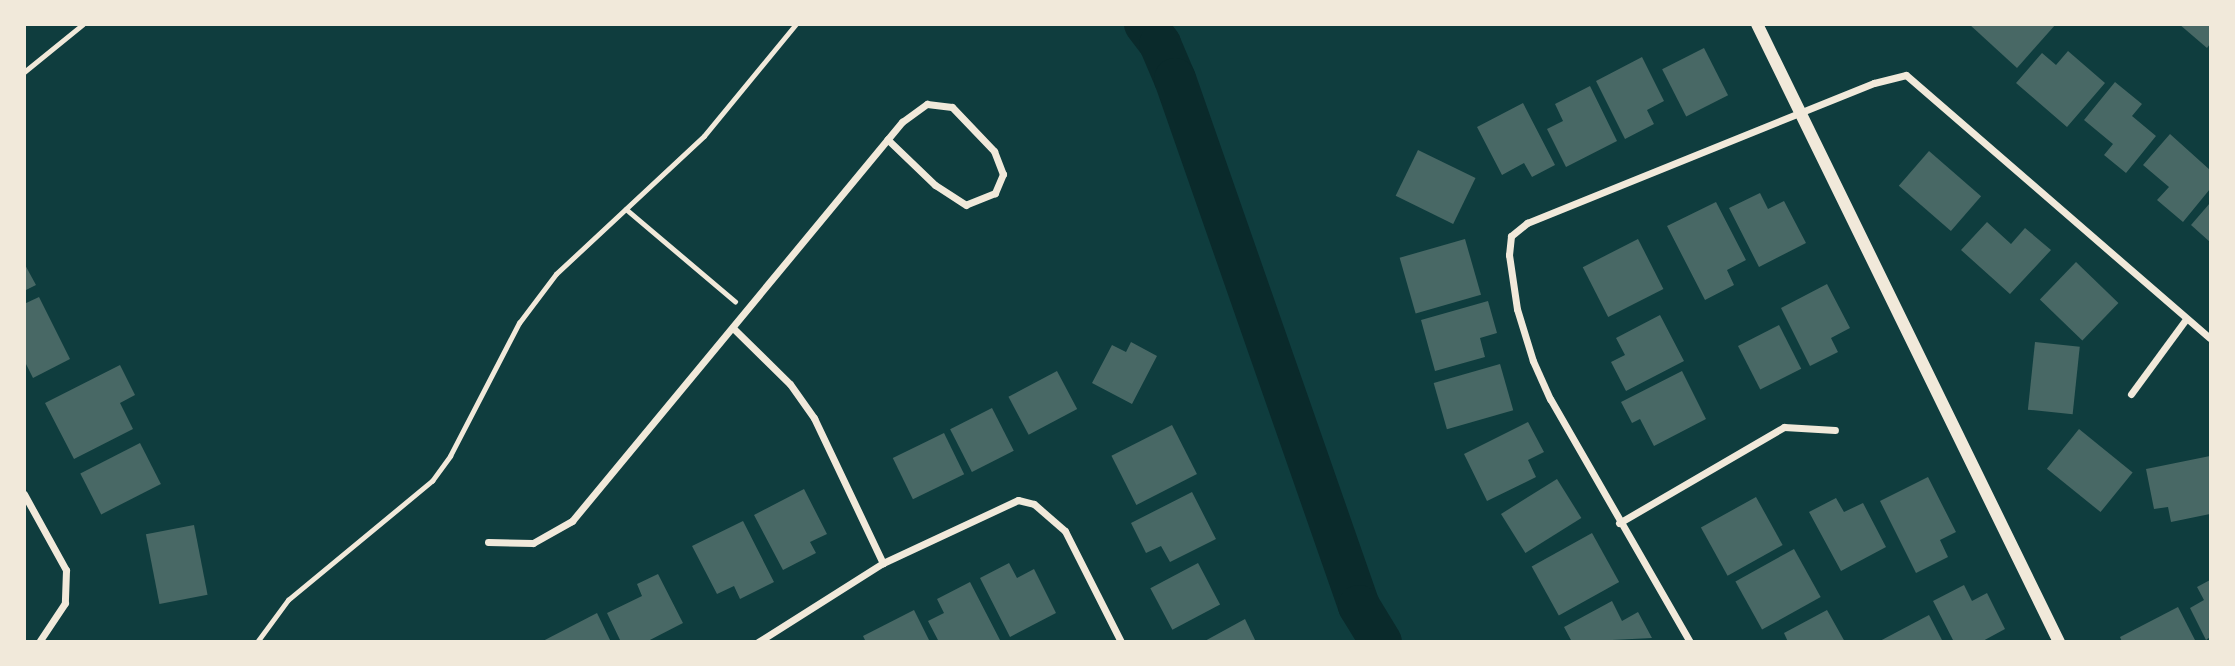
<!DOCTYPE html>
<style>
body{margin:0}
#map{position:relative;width:2235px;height:666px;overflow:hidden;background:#0f3d3e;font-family:"Playfair Display",serif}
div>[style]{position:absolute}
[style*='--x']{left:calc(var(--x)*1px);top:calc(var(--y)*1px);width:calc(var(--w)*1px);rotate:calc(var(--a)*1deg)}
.river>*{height:42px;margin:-21px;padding:0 21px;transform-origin:21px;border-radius:21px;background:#0a2a2b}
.building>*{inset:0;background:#486865;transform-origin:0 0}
.path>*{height:4.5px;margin:-2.25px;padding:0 2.25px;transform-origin:2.25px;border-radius:2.25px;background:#f1e9da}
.service>*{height:5px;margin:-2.5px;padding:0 2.5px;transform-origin:2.5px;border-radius:2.5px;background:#f1e9da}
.minor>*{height:7px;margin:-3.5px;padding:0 3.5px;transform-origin:3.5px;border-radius:3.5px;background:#f1e9da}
.tertiary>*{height:12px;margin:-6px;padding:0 6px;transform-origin:6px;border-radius:6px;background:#f1e9da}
span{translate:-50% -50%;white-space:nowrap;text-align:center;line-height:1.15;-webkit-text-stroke:7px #f1e9da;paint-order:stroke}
.frame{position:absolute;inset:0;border:26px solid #f1e9da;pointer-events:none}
</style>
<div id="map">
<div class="river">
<i style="--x:1145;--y:24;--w:25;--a:53"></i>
<i style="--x:1160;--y:44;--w:38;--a:67"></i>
<i style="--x:1175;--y:79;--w:558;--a:70.75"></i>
<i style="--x:1359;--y:606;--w:42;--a:58.6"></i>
</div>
<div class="building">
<i style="clip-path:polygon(1969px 24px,2056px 24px,2017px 68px)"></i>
<i style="clip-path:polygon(2179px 24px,2210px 24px,2210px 44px,2207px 48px)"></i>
<i style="left:1704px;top:48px;width:53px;height:47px;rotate:63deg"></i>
<i style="clip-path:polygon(2068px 51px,2105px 83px,2067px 127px,2016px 83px,2042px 53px,2056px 65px)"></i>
<i style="clip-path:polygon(1642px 57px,1664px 101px,1647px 110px,1654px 124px,1625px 139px,1596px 81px)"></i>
<i style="clip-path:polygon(2115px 82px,2142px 104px,2132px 116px,2156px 136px,2126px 173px,2104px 155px,2113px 144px,2084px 120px)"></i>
<i style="clip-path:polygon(1590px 86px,1617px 141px,1566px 167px,1547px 129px,1563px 121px,1555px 104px)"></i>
<i style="clip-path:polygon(1523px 103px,1555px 165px,1532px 177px,1524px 163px,1502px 175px,1477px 127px)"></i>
<i style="clip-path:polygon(2170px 134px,2210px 170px,2210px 189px,2183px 222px,2157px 200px,2169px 187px,2143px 165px)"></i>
<i style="left:1418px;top:150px;width:64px;height:51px;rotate:26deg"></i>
<i style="left:1929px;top:151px;width:69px;height:46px;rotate:41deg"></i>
<i style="clip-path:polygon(1760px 193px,1768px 209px,1784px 201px,1806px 243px,1759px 267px,1729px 208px)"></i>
<i style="clip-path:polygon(1716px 202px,1746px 260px,1727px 270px,1734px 285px,1705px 300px,1667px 226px)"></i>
<i style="clip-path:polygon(2210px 203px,2210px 242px,2191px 225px)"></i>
<i style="clip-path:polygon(1987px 222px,2011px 244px,2025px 228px,2051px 250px,2010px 294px,1961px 250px)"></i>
<i style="left:1465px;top:239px;width:58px;height:68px;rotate:74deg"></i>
<i style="left:1638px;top:239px;width:56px;height:62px;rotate:63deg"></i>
<i style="left:2076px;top:262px;width:59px;height:52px;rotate:44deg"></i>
<i style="clip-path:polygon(24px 263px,36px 285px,24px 291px)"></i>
<i style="clip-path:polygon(1827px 284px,1850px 328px,1831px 338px,1838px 352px,1810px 366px,1781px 308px)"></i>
<i style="clip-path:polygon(39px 297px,70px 359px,33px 378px,24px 360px,24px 304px)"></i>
<i style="clip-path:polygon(1488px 301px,1497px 333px,1480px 338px,1485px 357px,1435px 371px,1421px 320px)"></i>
<i style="clip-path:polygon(1660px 315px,1684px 361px,1626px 391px,1611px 362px,1625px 355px,1616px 338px)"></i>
<i style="left:1779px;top:325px;width:49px;height:46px;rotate:63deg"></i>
<i style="clip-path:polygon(1131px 342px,1157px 356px,1132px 404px,1092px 383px,1112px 345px,1126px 352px)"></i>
<i style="left:2035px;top:342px;width:45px;height:68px;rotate:6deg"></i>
<i style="left:1500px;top:364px;width:48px;height:69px;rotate:74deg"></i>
<i style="clip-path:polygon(120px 365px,135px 395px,120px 403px,133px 429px,74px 459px,45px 403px)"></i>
<i style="left:1057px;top:371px;width:43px;height:55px;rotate:62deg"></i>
<i style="clip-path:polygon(1682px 371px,1706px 419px,1654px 446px,1640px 419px,1632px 423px,1621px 402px)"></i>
<i style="left:992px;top:408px;width:48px;height:47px;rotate:63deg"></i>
<i style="clip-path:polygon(1528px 422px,1544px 452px,1528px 460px,1536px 477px,1487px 501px,1464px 454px)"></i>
<i style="left:1172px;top:425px;width:55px;height:68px;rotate:63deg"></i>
<i style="left:2079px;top:429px;width:69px;height:51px;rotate:39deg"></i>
<i style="left:944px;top:433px;width:46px;height:57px;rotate:64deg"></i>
<i style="left:140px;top:443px;width:46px;height:67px;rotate:63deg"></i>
<i style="clip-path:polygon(2210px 456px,2210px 514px,2171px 522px,2168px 507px,2154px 509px,2146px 469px)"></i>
<i style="clip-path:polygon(1928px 477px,1956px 532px,1940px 540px,1948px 557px,1916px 573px,1880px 501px)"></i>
<i style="left:1557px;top:479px;width:46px;height:66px;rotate:58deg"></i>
<i style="clip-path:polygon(804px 489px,827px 534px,810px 542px,816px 553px,783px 570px,754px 515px)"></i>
<i style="clip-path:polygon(1192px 492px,1216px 539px,1170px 562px,1161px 546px,1146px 553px,1131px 523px)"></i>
<i style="left:1756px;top:497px;width:55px;height:63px;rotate:61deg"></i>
<i style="clip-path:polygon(1836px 498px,1844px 512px,1863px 503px,1886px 547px,1841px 571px,1809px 512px)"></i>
<i style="clip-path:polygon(743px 521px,774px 582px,740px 599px,734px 586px,717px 594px,692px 546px)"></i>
<i style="left:194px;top:525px;width:71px;height:49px;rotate:79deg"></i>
<i style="left:1592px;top:533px;width:56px;height:69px;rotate:61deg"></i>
<i style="left:1794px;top:549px;width:55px;height:67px;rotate:61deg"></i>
<i style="clip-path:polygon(1009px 563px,1017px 578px,1034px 569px,1056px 613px,1010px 637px,980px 578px)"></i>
<i style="left:1198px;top:563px;width:47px;height:54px;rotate:62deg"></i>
<i style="clip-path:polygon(658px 574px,683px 623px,646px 642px,621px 642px,607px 613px,642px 596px,637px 584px)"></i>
<i style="clip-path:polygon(2210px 580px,2210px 637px,2206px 640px,2190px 608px,2204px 600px,2197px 587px)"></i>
<i style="clip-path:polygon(970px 582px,1001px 642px,939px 642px,928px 621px,944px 613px,937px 599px)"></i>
<i style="clip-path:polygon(1964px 585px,1972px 601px,1987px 593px,2005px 629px,1981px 642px,1954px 642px,1933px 601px)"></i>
<i style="clip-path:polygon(1612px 601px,1622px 621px,1638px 612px,1652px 638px,1572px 642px,1564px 627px)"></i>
<i style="clip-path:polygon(2178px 607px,2196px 642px,2122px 642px,2120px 637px)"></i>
<i style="clip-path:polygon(914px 610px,930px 642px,866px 642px,863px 636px)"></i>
<i style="clip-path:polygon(1827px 610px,1845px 642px,1788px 642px,1784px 633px)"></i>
<i style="clip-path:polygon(597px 613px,611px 642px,541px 642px)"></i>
<i style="clip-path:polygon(1929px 615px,1943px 642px,1878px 642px)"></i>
<i style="clip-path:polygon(1245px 619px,1256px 642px,1203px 642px)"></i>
</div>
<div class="path">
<i style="--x:626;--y:209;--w:143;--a:40.2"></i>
<i style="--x:257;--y:642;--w:52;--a:-53.6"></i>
<i style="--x:288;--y:600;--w:187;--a:-39.6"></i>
<i style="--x:432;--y:481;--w:31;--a:-54"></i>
<i style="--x:450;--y:456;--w:150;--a:-62.6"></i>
<i style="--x:519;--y:323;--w:61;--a:-52.9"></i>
<i style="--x:556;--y:274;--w:202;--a:-43"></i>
<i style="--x:704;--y:136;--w:145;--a:-50.6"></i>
</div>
<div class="service">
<i style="--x:24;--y:72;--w:76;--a:-39.1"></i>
</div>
<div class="minor">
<i style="--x:734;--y:329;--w:78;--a:44.5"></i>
<i style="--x:790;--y:384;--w:42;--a:54.8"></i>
<i style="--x:814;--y:418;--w:161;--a:64.6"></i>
<i style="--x:2131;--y:394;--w:93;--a:-53.7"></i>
<i style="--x:24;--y:494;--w:87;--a:61.1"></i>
<i style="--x:66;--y:570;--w:33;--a:92"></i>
<i style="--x:65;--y:603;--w:47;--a:123.7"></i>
<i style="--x:1619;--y:523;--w:191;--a:-30.2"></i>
<i style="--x:1784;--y:427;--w:51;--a:3.4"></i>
<i style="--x:488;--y:542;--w:45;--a:1.3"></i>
<i style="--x:533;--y:543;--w:45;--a:-29.4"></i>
<i style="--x:572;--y:521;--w:518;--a:-50.41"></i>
<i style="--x:902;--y:122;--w:31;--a:-36"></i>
<i style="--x:927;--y:104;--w:25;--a:7"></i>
<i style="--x:952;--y:107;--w:61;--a:46.3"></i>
<i style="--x:994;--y:151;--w:25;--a:69"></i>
<i style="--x:1003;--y:174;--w:21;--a:113"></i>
<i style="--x:995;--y:193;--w:31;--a:158"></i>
<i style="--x:966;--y:205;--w:37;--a:-147"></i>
<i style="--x:935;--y:185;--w:66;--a:-136.2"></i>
<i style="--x:758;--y:642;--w:148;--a:-32.3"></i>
<i style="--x:883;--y:563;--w:149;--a:-25"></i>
<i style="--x:1018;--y:500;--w:16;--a:14"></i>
<i style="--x:1034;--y:504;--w:41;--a:41.1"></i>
<i style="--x:1065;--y:531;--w:124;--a:63.2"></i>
<i style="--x:1690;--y:642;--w:280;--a:-119.9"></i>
<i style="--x:1550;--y:399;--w:42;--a:-114.1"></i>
<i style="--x:1533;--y:361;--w:54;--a:-107.1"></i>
<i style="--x:1517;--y:309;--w:55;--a:-98.4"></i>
<i style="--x:1509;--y:255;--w:19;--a:-84"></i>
<i style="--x:1511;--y:236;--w:21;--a:-39"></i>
<i style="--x:1527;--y:223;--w:374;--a:-22"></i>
<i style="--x:1874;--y:83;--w:33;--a:-14"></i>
<i style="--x:1906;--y:75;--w:402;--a:40.9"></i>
</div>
<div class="tertiary">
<i style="--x:1757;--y:24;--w:688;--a:63.96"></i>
</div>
<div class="frame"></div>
</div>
